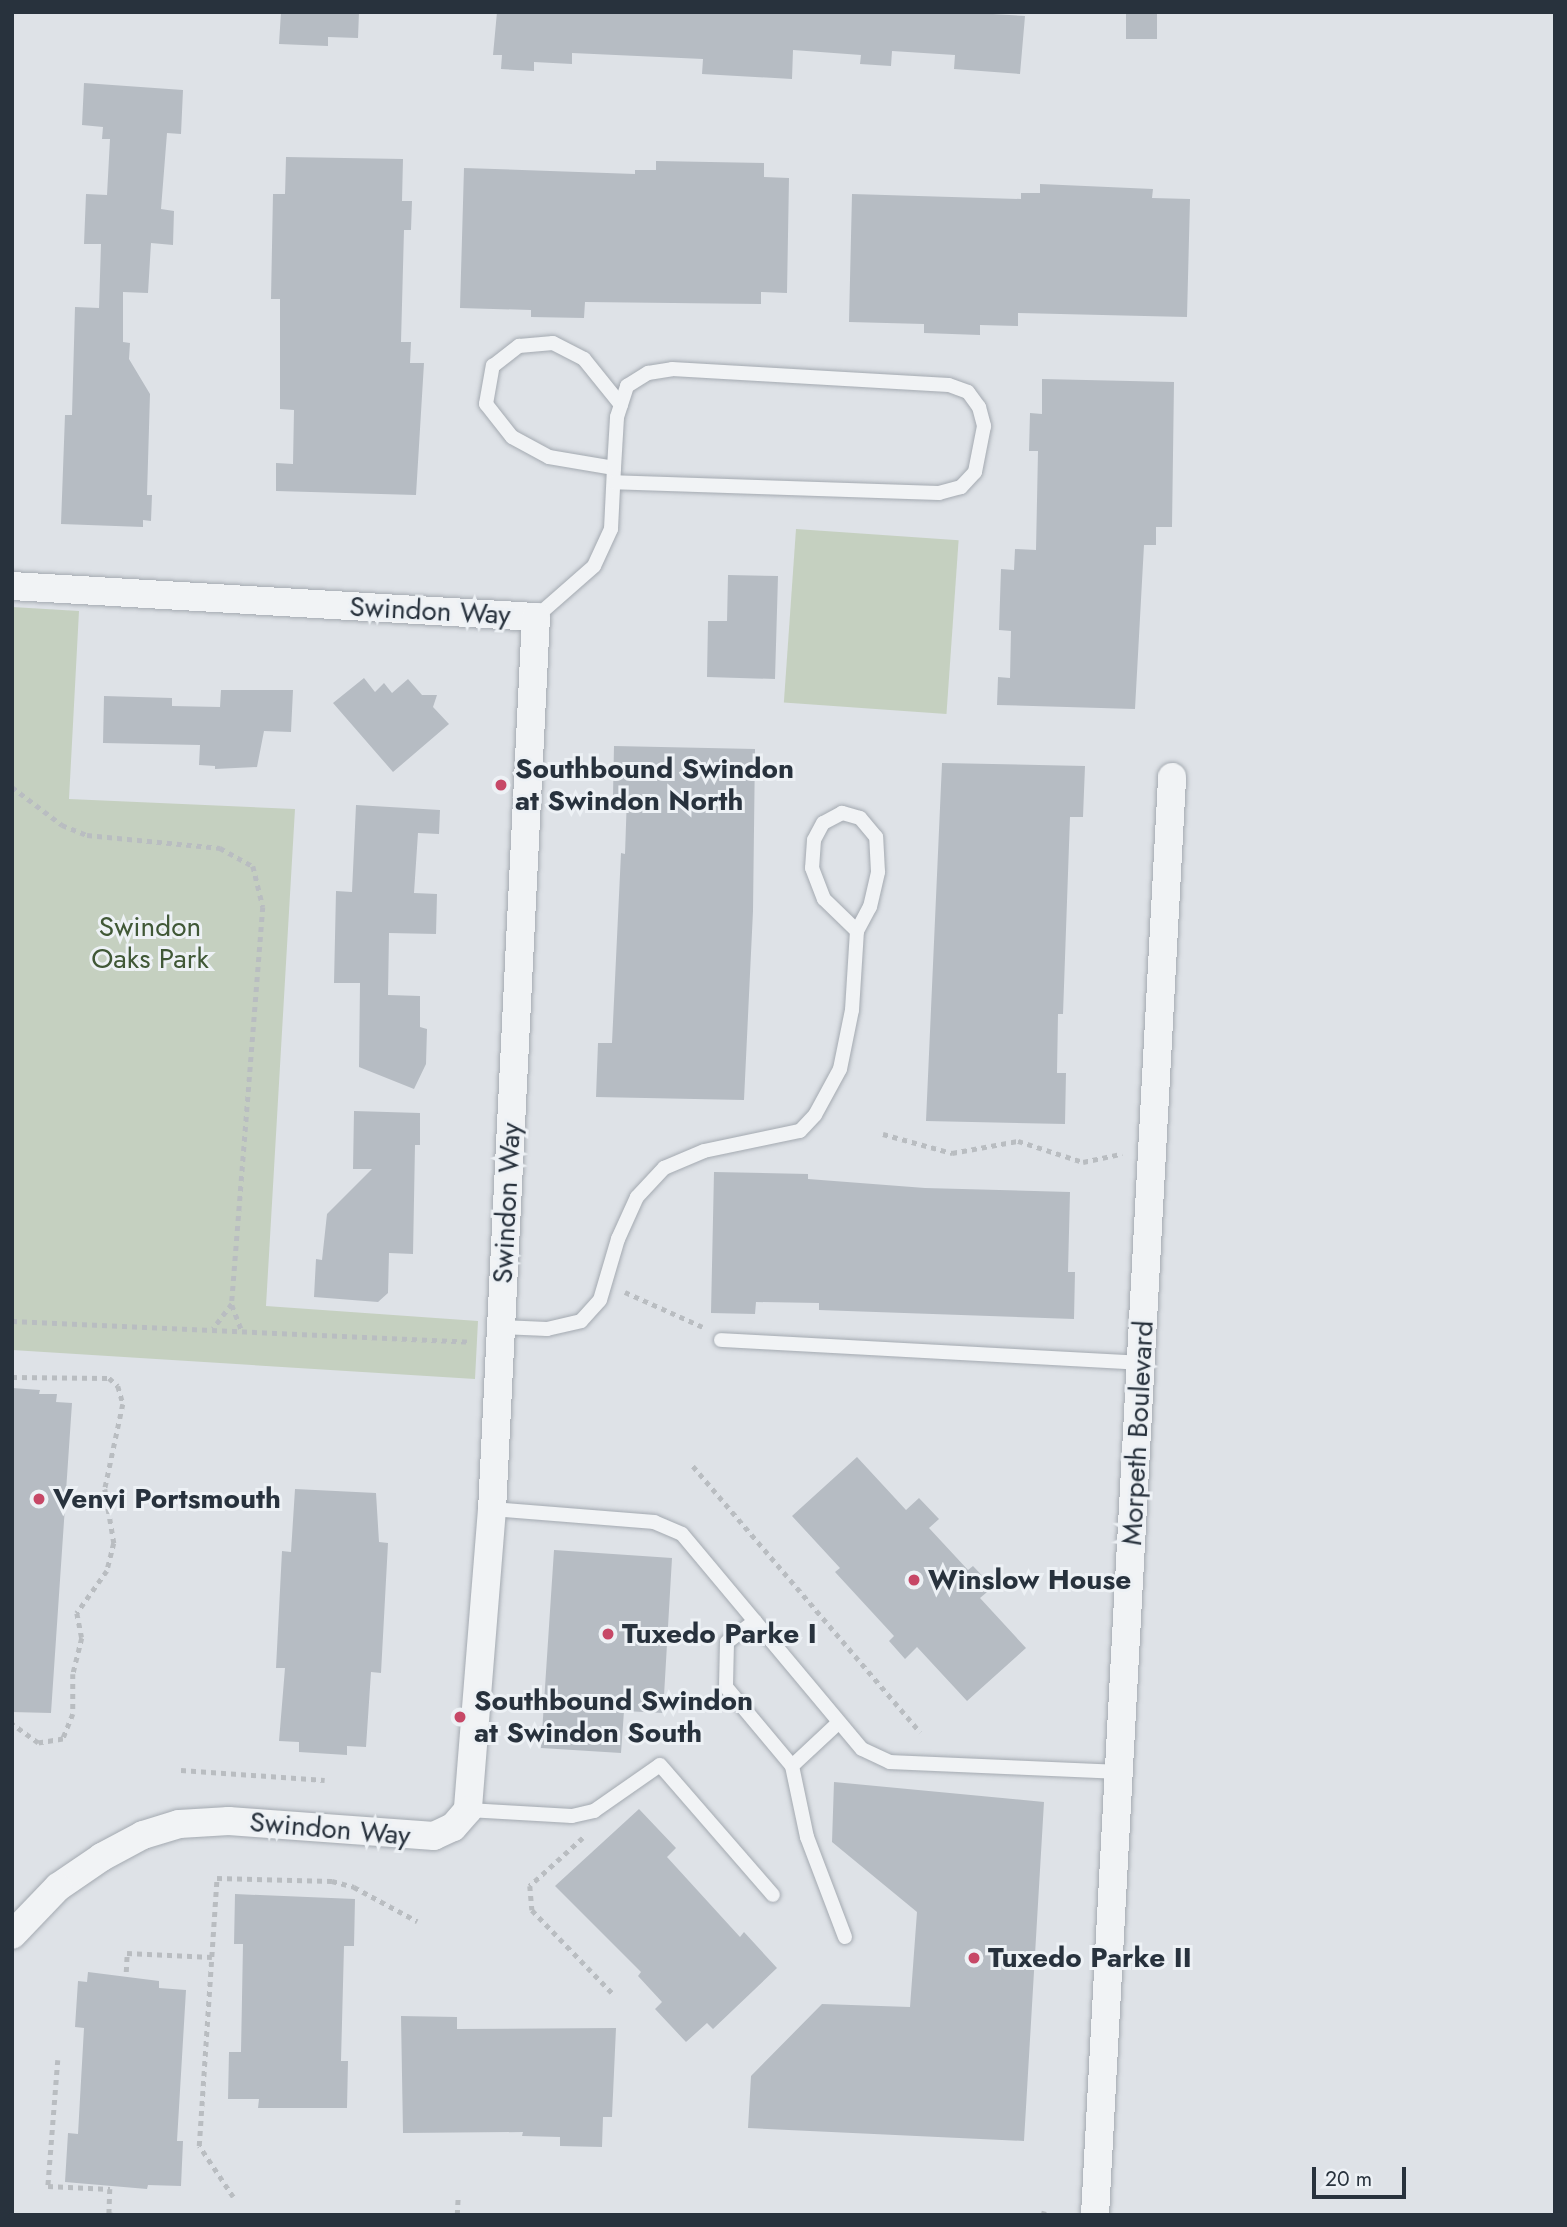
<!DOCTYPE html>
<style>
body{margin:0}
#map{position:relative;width:1567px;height:2227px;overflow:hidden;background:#dee2e7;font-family:Jost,sans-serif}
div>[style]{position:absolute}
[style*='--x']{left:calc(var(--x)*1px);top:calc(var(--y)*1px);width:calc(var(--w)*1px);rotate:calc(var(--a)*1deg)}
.green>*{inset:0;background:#c5d0c0;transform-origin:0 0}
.building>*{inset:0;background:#b6bcc3;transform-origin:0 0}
.path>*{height:4.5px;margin-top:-2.25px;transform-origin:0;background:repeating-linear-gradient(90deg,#b9bdc1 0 5px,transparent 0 10px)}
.roads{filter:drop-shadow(0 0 2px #a4aab1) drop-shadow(0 0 2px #a4aab1)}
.service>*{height:14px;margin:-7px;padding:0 7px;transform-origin:7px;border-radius:7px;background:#f1f3f5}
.minor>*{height:28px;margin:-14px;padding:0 14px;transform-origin:14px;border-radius:14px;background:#f1f3f5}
.dots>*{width:19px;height:19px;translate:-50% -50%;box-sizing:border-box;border:4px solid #edf1f5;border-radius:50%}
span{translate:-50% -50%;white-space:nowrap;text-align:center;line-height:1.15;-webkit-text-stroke:6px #edf1f5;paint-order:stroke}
.street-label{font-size:28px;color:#28323d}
.poi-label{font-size:28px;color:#28323d;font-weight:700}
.left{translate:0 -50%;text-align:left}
.park-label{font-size:28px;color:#405836}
.frame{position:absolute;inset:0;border:14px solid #28323d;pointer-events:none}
.scale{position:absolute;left:1312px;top:2167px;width:94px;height:32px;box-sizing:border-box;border:4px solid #28323d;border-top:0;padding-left:9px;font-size:21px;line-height:24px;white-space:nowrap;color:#28323d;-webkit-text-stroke:5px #edf1f5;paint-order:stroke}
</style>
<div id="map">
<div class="green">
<i style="left:796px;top:529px;width:163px;height:174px;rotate:4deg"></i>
<i style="clip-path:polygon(12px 607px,79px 611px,69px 799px,295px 809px,266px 1306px,478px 1321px,475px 1379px,12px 1350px)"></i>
</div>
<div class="building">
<i style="clip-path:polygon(281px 12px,359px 12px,358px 38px,328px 37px,328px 46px,279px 44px)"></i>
<i style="clip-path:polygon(497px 12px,959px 12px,1025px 16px,1020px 74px,954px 69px,955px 55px,892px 51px,891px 66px,860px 64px,861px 55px,793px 50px,792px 79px,702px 74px,703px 59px,572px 53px,572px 64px,534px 62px,534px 71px,501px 69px,502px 55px,493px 55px)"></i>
<i style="left:1126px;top:12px;width:31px;height:27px"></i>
<i style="clip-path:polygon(84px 83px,183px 90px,181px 134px,167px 133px,161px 209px,174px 211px,173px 245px,151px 243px,148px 293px,123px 292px,123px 342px,130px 343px,129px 359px,150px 394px,147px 495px,152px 495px,151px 521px,143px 520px,143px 527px,61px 524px,65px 415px,72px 415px,75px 307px,99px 308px,101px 244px,84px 244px,86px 194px,107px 195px,110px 139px,102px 139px,103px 127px,82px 125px)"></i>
<i style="clip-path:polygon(286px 157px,403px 159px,402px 201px,412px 201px,411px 230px,404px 230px,401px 342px,411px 342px,410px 363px,424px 363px,416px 495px,276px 491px,276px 463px,293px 464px,294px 410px,280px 409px,280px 299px,271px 299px,273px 194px,285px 194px)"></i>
<i style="clip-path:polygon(656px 161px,764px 163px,764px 177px,789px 178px,787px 293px,761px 292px,761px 304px,585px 302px,584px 318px,531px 317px,531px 310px,460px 308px,464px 168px,635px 174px,635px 170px,656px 170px)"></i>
<i style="clip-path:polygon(1040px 184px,1153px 189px,1152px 198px,1190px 199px,1187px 317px,1018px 313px,1018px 326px,980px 325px,980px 335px,924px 333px,924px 324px,849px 322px,852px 194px,1021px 199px,1021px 193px,1040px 193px)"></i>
<i style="clip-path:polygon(1042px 379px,1174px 382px,1172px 527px,1156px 527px,1156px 545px,1144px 545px,1135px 709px,997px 705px,998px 677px,1010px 678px,1011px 631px,999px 630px,1001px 569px,1014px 570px,1015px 549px,1036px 550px,1038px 451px,1029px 451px,1030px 413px,1042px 414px)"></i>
<i style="clip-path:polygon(728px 575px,778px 576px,775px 679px,707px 677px,708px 621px,727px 621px)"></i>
<i style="clip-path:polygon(364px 678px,375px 692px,384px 683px,392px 693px,408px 679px,422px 695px,437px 695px,433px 707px,449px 724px,393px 772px,333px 703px)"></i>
<i style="clip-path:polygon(221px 690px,293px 690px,291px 732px,264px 731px,257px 767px,215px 769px,215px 766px,199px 765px,200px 745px,103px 743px,104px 696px,172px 698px,172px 706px,220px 707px)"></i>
<i style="clip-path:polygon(614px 746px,755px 749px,753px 911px,744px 1100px,596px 1097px,598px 1043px,612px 1043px,621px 853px,625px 854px,627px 795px,613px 795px)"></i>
<i style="clip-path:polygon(942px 763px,1085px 766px,1083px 817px,1070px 817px,1063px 1014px,1058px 1014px,1057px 1073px,1066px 1073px,1065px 1124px,926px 1121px)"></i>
<i style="clip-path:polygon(356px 805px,440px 810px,439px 834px,418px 833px,414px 893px,437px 894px,436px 934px,389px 933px,388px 995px,420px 996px,420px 1027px,427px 1029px,426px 1064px,414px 1089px,359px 1067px,360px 983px,334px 983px,336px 891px,352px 892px)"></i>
<i style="clip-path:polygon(354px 1111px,420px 1113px,420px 1145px,415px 1145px,413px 1254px,389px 1253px,388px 1293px,378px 1302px,314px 1297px,316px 1259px,322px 1260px,327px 1214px,372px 1169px,353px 1169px)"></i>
<i style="clip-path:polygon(714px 1172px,808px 1174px,808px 1179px,925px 1188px,1070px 1192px,1068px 1272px,1075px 1272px,1074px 1319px,819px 1310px,819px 1303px,756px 1302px,755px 1314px,711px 1313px)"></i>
<i style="clip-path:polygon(12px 1388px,40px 1390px,39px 1394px,57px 1394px,56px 1402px,72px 1403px,51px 1713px,12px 1712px)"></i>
<i style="clip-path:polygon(857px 1457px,906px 1510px,919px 1498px,939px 1519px,929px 1528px,968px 1570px,973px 1566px,993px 1587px,980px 1598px,1026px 1648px,967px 1701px,917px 1647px,905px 1659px,889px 1641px,894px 1636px,835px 1572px,840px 1568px,792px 1516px)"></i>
<i style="clip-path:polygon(295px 1489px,376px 1493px,379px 1542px,388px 1543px,381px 1673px,371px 1672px,366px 1747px,347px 1746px,347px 1755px,299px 1752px,299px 1742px,279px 1741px,285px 1668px,276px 1668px,282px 1551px,291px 1552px)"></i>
<i style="clip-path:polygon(554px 1550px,672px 1558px,663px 1713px,624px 1711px,621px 1753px,541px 1748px)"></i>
<i style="clip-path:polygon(834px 1782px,1044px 1802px,1024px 2141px,748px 2128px,751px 2076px,822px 2004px,910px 2007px,917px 1912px,832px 1842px)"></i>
<i style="clip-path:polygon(639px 1809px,676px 1848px,667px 1857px,740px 1937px,744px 1932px,777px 1968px,713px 2029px,707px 2023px,686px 2042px,655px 2009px,662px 2002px,638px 1976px,641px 1972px,555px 1886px)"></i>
<i style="clip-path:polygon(235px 1894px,355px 1899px,354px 1946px,344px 1946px,341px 2061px,348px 2061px,347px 2108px,258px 2108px,259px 2099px,228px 2099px,229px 2052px,241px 2052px,243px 1944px,234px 1944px)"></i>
<i style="clip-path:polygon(88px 1972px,159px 1981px,159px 1988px,186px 1990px,177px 2141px,183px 2141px,181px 2186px,148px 2185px,147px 2189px,65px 2182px,68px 2133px,78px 2134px,84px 2028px,75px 2027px,78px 1981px,87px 1982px)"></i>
<i style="clip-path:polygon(401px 2016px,457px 2017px,457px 2029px,616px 2028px,612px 2117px,603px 2117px,602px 2147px,560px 2146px,560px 2137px,522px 2136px,523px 2132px,403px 2133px)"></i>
</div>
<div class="path">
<i style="--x:12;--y:787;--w:63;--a:37.2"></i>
<i style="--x:62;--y:825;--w:27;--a:22"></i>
<i style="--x:87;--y:835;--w:134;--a:5.6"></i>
<i style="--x:220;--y:848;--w:38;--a:29"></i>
<i style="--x:253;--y:866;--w:42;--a:76.3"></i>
<i style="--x:263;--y:907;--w:398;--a:94.5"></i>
<i style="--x:232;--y:1304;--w:31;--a:127"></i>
<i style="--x:883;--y:1134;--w:72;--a:15.4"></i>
<i style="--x:952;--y:1153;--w:67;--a:-10.3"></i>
<i style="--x:1018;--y:1141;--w:68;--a:17.9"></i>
<i style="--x:1083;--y:1162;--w:40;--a:-12"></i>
<i style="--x:625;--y:1292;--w:85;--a:24.2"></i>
<i style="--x:232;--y:1305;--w:28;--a:69"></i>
<i style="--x:12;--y:1321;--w:459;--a:2.6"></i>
<i style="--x:12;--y:1377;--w:97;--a:0.6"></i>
<i style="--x:109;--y:1378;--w:12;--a:42"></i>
<i style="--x:118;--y:1386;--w:19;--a:74"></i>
<i style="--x:123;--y:1404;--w:87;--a:102"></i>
<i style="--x:105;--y:1489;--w:55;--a:80.5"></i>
<i style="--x:114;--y:1543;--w:29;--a:104"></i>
<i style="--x:107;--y:1571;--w:52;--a:125.5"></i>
<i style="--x:77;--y:1613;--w:25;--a:79"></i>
<i style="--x:82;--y:1638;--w:37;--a:104"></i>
<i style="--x:73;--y:1674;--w:40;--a:90"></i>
<i style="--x:73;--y:1714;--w:27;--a:112"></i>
<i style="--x:63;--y:1739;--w:25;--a:171"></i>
<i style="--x:38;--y:1743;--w:32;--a:-144"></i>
<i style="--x:693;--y:1466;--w:350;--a:49.5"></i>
<i style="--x:181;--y:1770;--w:144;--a:4"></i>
<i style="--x:583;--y:1838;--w:72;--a:137.8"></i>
<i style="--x:530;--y:1886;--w:24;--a:85"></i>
<i style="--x:532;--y:1910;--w:117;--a:46"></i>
<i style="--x:126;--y:1972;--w:19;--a:-87"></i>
<i style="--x:127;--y:1953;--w:85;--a:2.7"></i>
<i style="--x:58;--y:2060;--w:126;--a:94.5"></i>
<i style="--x:48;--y:2186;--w:62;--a:2.8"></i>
<i style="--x:110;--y:2189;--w:25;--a:92"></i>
<i style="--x:109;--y:2214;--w:4;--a:14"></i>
<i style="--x:233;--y:2197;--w:61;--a:-123.7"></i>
<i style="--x:199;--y:2146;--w:269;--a:-86.2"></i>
<i style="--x:217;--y:1878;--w:115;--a:1.5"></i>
<i style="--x:332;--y:1881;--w:23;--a:15"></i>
<i style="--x:354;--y:1887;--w:72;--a:28.4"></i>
<i style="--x:457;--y:2215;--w:18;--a:-87"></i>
<i style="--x:1043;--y:2215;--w:4;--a:-76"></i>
</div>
<div class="roads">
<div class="service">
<i style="--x:614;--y:468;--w:66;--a:-170.4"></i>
<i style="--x:549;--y:457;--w:42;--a:-151.6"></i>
<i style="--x:512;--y:437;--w:42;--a:-128.2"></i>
<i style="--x:486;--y:404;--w:39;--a:-80"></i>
<i style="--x:493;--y:366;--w:33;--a:-38"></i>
<i style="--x:519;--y:346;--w:34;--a:-5"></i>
<i style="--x:553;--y:343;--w:35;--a:27"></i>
<i style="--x:584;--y:359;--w:59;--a:51.2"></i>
<i style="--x:536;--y:617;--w:77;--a:-41.3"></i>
<i style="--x:594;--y:566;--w:41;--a:-65.3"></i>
<i style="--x:611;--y:529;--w:61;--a:-87.2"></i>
<i style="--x:614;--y:468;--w:51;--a:-86.6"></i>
<i style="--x:617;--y:417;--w:33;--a:-72"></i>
<i style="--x:627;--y:386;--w:25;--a:-32"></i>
<i style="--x:648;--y:373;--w:24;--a:-9"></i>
<i style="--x:672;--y:369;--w:277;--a:3.3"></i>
<i style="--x:949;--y:385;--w:20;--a:20"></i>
<i style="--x:968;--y:392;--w:19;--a:54"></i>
<i style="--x:979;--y:407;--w:20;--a:75"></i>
<i style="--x:984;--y:426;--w:47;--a:101.1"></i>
<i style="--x:975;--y:472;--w:21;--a:133"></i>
<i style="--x:961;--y:487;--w:23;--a:165"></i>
<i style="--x:939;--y:493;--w:325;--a:-178.1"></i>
<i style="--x:501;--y:1327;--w:46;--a:2.5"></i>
<i style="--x:547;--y:1329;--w:35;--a:-13"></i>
<i style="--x:581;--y:1321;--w:28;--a:-48"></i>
<i style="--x:600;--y:1300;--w:64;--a:-73.6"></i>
<i style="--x:618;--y:1239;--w:46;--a:-65.7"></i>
<i style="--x:637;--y:1197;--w:40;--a:-47"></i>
<i style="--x:664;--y:1168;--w:43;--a:-23"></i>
<i style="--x:704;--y:1151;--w:98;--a:-11.8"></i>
<i style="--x:800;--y:1131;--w:22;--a:-47"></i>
<i style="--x:815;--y:1115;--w:52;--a:-61.5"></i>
<i style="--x:840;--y:1069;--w:60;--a:-78.5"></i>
<i style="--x:852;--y:1010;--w:79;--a:-86.4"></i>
<i style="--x:857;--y:931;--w:27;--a:-62"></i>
<i style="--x:870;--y:907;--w:36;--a:-77"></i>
<i style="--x:878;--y:872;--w:35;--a:-93"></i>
<i style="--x:876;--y:837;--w:25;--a:-130"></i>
<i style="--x:860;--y:818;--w:19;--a:-164"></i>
<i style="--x:842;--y:813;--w:21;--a:152"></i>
<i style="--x:823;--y:823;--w:19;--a:118"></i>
<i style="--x:814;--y:840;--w:28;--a:94"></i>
<i style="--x:812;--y:868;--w:33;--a:69"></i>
<i style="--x:824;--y:899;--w:46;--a:44.1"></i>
<i style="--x:721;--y:1340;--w:421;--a:3.1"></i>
<i style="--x:492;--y:1509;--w:163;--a:4.6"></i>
<i style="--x:654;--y:1522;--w:30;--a:23"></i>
<i style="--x:682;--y:1534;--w:280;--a:50.1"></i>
<i style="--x:862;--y:1749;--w:31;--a:25"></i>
<i style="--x:890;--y:1762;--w:230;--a:2.5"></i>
<i style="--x:755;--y:1621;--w:35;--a:143"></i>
<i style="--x:727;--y:1642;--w:45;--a:91.3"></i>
<i style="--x:726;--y:1687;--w:103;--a:50.1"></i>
<i style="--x:792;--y:1766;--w:73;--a:78.1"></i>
<i style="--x:807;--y:1837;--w:107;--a:69.2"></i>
<i style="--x:792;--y:1766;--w:64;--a:-43.1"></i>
<i style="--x:468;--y:1810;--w:104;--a:3.3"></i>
<i style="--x:572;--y:1816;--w:23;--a:-13"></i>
<i style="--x:594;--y:1811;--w:80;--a:-34.9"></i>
<i style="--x:660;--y:1765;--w:172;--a:49"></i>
</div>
<div class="minor">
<i style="--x:12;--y:586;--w:525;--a:3.39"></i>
<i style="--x:536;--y:617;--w:893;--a:92.82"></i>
<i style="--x:492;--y:1509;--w:302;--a:94.6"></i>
<i style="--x:468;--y:1810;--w:23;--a:131"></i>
<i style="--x:453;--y:1827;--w:21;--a:155"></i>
<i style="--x:434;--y:1836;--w:206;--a:-175.8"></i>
<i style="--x:229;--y:1821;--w:50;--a:176.6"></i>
<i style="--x:179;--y:1824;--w:38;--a:163"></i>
<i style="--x:143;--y:1835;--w:47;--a:151.8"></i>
<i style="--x:102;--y:1857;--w:53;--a:145.7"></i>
<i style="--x:58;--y:1887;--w:66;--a:133.8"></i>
<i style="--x:1095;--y:2215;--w:1440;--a:-86.93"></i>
</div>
</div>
<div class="dots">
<i style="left:501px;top:785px;background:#c74867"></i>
<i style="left:39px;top:1499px;background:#c74867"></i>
<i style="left:914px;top:1580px;background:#c74867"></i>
<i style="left:608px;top:1634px;background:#c74867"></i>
<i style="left:460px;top:1717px;background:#c74867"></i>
<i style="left:974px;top:1958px;background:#c74867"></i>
</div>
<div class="street-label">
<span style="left:430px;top:611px;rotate:3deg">Swindon Way</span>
<span style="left:507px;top:1203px;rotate:-87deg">Swindon Way</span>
<span style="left:1138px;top:1433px;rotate:-87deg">Morpeth Boulevard</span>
<span style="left:330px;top:1829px;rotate:5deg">Swindon Way</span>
</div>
<div class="poi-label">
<span class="left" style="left:515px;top:785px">Southbound Swindon<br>at Swindon North</span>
<span class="left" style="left:53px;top:1499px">Venvi Portsmouth</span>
<span class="left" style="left:928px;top:1580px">Winslow House</span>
<span class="left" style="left:622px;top:1634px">Tuxedo Parke I</span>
<span class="left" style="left:474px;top:1717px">Southbound Swindon<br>at Swindon South</span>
<span class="left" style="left:988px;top:1958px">Tuxedo Parke II</span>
</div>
<div class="park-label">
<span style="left:150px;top:943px">Swindon<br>Oaks Park</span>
</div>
<div class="frame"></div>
<div class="scale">20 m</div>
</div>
